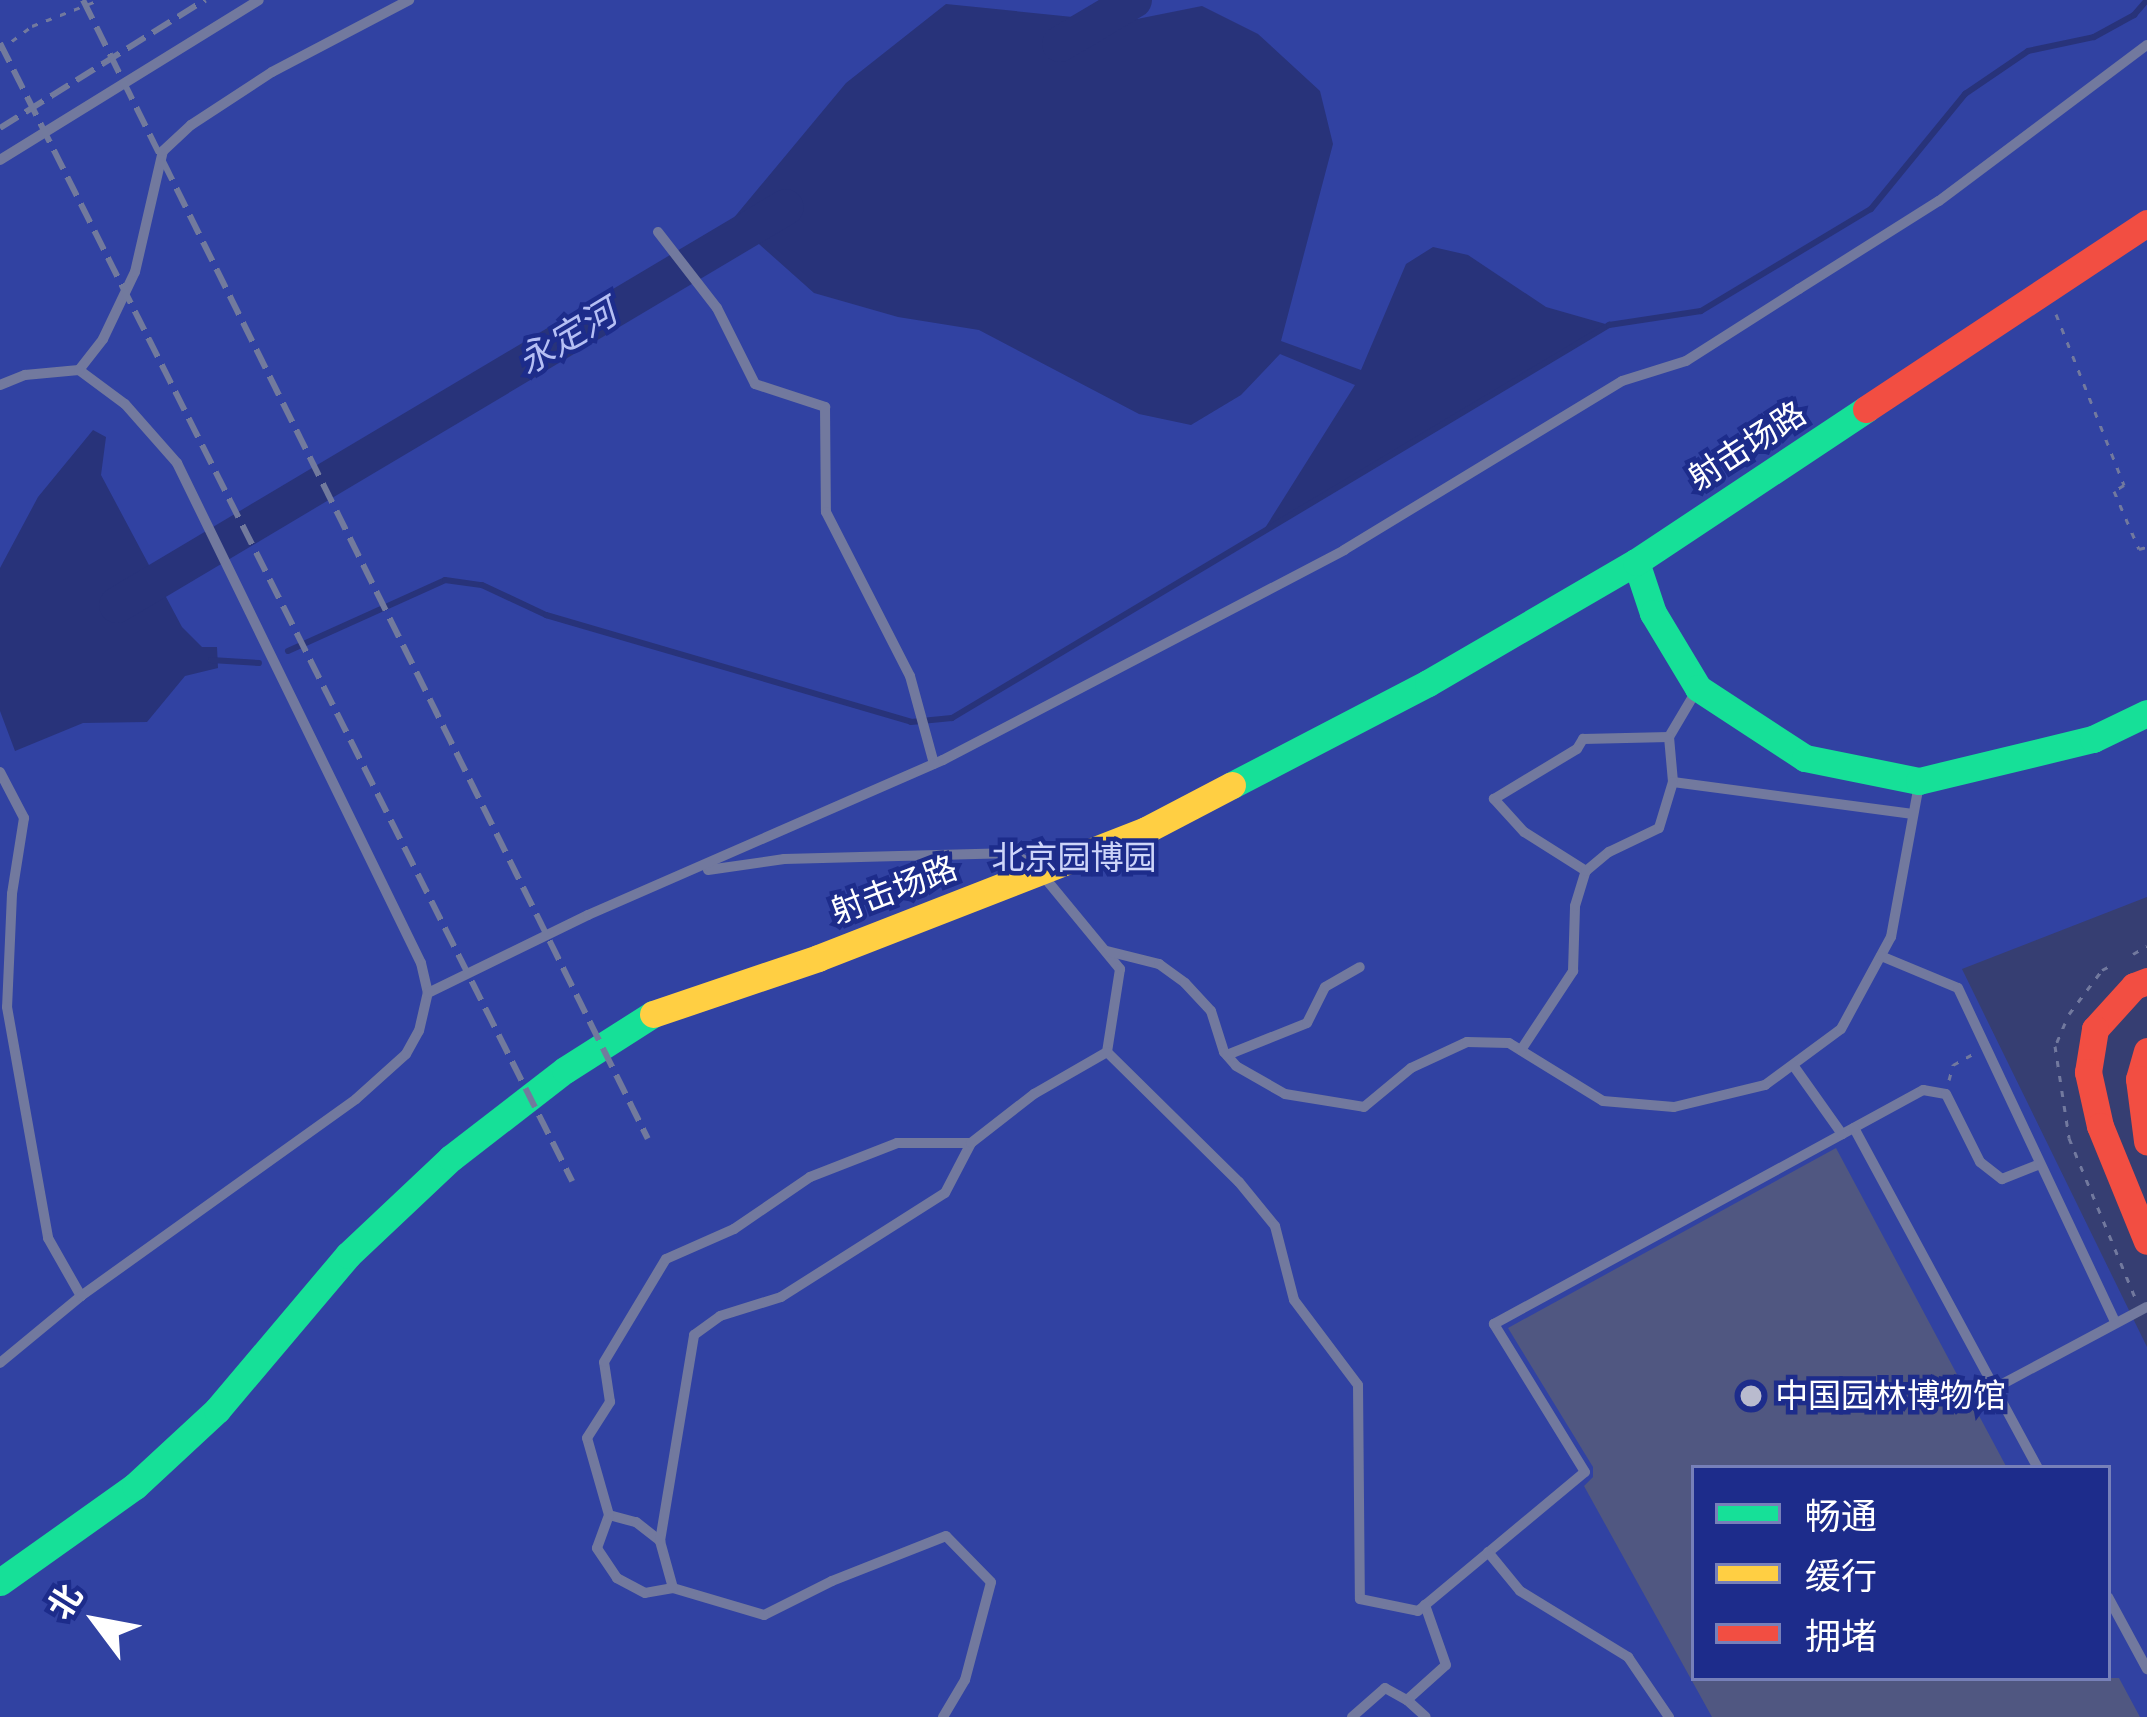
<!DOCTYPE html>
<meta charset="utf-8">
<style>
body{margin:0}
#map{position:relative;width:2147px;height:1717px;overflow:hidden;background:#363e72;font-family:Helvetica,"Noto Sans SC",sans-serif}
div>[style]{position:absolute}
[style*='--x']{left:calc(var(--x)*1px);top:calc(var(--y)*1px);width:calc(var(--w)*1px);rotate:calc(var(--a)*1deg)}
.green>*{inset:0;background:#3142a2}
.water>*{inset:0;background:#28337a}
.stream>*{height:6px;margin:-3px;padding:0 3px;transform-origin:3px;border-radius:3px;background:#28337a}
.river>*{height:36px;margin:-18px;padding:0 18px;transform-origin:18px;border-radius:18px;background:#28337a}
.building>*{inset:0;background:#505781}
.path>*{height:3px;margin-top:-1.5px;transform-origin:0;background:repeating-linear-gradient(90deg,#72799e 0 6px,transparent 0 15px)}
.lane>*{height:10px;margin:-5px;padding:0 5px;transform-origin:5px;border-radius:5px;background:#72799e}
.fast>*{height:27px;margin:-13.5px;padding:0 13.5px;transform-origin:13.5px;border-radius:13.5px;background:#16e098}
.slow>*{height:27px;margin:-13.5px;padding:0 13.5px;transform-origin:13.5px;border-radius:13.5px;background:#ffcf43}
.jam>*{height:27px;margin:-13.5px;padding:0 13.5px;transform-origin:13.5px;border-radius:13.5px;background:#f24e42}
.rail>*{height:6px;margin-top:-3px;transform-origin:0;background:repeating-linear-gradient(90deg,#727a9d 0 21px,transparent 0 30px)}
.dots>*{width:33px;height:33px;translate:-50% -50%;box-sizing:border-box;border:6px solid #1d2c8b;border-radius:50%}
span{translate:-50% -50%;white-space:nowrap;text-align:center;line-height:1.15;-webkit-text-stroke:9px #1d2c8b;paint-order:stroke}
.street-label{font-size:33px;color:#fff}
.park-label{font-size:33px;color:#ced5f9}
.poi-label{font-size:33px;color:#fff}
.left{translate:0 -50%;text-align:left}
.water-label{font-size:36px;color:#b5bff4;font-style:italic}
.legend{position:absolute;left:1691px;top:1465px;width:420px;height:216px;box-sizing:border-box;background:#1d2c8b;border:3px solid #7780b9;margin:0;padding:15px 21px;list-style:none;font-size:36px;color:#fff}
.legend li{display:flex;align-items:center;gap:24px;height:60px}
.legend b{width:60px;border:3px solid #7780b9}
.north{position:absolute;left:36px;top:1561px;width:120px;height:120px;-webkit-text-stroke:9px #1d2c8b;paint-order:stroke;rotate:302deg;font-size:33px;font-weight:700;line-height:48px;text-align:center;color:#fff}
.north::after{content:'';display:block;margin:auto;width:42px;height:54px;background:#fff;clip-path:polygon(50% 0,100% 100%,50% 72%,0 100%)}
</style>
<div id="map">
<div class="green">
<i style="clip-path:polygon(evenodd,0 0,2147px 0,2147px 897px,1962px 969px,2147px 1347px,2147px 1717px,0 1717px,0 0,1694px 1468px,2108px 1468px,2108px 1678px,1694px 1678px,1694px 1468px)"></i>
</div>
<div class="water">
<i style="clip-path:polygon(946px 4px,1122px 22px,1202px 6px,1258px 34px,1320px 91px,1333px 144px,1281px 341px,1361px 370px,1406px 264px,1433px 247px,1468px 255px,1546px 307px,1609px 325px,1265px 528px,1355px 385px,1280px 354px,1241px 395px,1191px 425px,1139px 414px,979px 330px,898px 317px,814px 293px,732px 220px,846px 83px)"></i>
<i style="clip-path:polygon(93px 430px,106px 437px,101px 475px,182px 627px,202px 647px,217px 647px,218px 668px,185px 676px,147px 722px,83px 723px,15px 751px,0 711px,0 568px,38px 497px)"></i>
</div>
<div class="stream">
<i style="--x:288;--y:651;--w:172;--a:-24.3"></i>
<i style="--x:445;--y:580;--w:37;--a:8"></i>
<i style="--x:482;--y:585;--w:71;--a:25.1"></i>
<i style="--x:546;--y:615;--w:380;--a:16.3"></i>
<i style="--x:911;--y:722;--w:41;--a:-5.6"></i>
<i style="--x:952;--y:718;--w:766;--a:-30.89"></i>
<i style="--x:1609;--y:325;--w:93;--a:-8.7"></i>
<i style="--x:1701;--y:311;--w:198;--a:-31"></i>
<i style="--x:1871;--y:209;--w:149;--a:-50.7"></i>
<i style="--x:1965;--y:94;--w:76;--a:-34.3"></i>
<i style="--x:2028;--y:51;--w:67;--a:-12"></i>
<i style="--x:2094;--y:37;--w:46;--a:-28.8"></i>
<i style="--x:2134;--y:15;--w:20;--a:-49"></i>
<i style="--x:211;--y:660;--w:48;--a:3.6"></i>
</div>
<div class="river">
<i style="--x:1060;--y:44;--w:86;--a:-30.7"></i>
<i style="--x:117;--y:605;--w:778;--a:-30.75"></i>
</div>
<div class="building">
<i style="clip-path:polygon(1836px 1148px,2007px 1468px,1694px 1468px,1694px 1678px,2119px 1678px,2140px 1717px,1712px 1717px,1584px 1486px,1593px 1477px,1593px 1467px,1508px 1328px)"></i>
</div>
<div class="path">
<i style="--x:0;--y:50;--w:40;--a:-37"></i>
<i style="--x:32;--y:26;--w:72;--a:-21.2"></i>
<i style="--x:2056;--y:314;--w:184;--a:68.3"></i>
<i style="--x:2124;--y:485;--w:12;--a:149"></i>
<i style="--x:2114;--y:491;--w:63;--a:66.7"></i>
<i style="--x:2139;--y:549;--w:8;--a:-14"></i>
<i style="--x:2133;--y:954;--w:16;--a:-30"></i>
<i style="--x:2069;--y:1014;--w:55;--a:-53.1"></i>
<i style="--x:2102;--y:970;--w:13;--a:-27"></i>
<i style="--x:2065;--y:1023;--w:25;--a:113"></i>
<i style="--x:2055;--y:1046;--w:93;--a:81.3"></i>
<i style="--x:2069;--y:1138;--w:172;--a:67.5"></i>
<i style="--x:1949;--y:1080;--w:16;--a:-75"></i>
<i style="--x:1953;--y:1065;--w:23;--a:-29"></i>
</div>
<div class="lane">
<i style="--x:0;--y:160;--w:304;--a:-31.7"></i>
<i style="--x:658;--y:232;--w:96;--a:52.2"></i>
<i style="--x:717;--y:308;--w:85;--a:63.4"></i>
<i style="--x:755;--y:384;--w:74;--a:18.2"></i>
<i style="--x:825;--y:407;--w:105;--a:89.5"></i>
<i style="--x:826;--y:512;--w:184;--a:62.9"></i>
<i style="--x:910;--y:676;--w:91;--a:74.7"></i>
<i style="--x:79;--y:370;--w:57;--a:36.5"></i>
<i style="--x:125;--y:404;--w:79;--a:48.6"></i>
<i style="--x:177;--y:463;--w:556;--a:63.99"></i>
<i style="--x:421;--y:963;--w:31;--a:77"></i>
<i style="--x:0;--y:385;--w:27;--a:-22"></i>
<i style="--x:25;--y:375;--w:54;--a:-5.3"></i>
<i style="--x:79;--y:370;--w:39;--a:-52"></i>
<i style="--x:103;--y:339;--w:74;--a:-64.5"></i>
<i style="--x:135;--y:272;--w:124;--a:-77"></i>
<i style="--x:163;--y:151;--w:38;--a:-43"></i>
<i style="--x:191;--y:125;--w:97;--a:-33.2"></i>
<i style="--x:272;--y:72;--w:155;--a:-27.7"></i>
<i style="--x:1695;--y:693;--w:51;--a:120.6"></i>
<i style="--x:1669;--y:737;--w:45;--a:84.9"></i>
<i style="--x:1673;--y:782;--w:242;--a:7.6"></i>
<i style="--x:0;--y:772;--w:52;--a:62.4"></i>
<i style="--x:24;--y:818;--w:77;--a:99"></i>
<i style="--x:12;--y:894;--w:113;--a:92.5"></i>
<i style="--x:7;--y:1007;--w:235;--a:79.9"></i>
<i style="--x:48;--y:1238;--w:67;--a:60.4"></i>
<i style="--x:708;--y:870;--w:77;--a:-8.2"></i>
<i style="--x:784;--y:859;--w:230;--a:-1.5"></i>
<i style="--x:1014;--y:853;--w:32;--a:36"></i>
<i style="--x:1040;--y:872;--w:126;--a:50.5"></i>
<i style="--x:1120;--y:969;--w:84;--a:98.9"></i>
<i style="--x:1107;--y:1052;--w:185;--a:44.6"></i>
<i style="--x:1239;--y:1182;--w:57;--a:50.7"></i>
<i style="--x:1275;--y:1226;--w:76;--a:75.6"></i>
<i style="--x:1294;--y:1300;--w:106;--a:53"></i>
<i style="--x:1358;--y:1385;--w:214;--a:89.5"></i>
<i style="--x:1360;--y:1599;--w:59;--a:11.7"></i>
<i style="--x:1418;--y:1611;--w:217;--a:-39.8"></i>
<i style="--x:1585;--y:1472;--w:174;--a:-121.6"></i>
<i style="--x:1494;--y:1324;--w:489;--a:-28.6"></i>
<i style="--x:1923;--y:1090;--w:23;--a:10"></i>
<i style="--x:1946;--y:1094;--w:76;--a:63.4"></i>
<i style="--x:1980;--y:1162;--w:28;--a:38"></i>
<i style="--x:2002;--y:1179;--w:41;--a:-21.5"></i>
<i style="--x:1586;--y:871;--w:73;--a:-147.8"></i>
<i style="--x:1524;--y:832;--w:45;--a:-132.3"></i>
<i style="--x:1494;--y:799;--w:97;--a:-31.1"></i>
<i style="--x:1577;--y:749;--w:12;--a:-59"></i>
<i style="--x:1583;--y:739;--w:86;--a:-1.3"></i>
<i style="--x:1107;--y:951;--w:54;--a:14"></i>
<i style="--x:1159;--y:964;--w:32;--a:36"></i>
<i style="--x:1185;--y:983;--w:38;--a:47"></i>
<i style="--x:1211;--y:1011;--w:43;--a:72.4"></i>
<i style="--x:1224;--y:1052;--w:18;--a:49"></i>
<i style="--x:1236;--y:1066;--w:56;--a:29.7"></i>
<i style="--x:1285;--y:1094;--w:80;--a:9.3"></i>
<i style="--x:1364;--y:1107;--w:61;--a:-39.7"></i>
<i style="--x:1411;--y:1068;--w:62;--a:-24.9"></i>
<i style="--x:1467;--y:1042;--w:42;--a:1.4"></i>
<i style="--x:1509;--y:1043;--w:110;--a:31.7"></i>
<i style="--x:1603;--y:1101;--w:71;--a:4.8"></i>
<i style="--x:1674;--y:1107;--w:94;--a:-13.6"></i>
<i style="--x:1765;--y:1085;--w:94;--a:-36.4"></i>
<i style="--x:1841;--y:1029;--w:105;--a:-61.5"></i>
<i style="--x:1891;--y:937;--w:155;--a:-79.6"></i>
<i style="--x:1881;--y:956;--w:83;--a:22.6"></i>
<i style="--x:1958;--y:988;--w:369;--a:64.8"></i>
<i style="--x:1521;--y:1050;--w:95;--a:-56.6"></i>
<i style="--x:1573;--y:971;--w:65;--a:-88.2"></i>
<i style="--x:1575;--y:906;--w:37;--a:-73"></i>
<i style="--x:1586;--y:871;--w:30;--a:-40"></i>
<i style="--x:1609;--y:852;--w:55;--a:-25.6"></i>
<i style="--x:1659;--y:828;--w:48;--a:-73.1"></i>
<i style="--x:1227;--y:1055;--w:86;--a:-21.8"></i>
<i style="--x:1307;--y:1023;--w:40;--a:-63.4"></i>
<i style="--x:1325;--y:987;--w:40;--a:-29.7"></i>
<i style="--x:1793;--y:1065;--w:85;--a:54.6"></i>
<i style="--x:1854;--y:1128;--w:387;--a:61.6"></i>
<i style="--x:0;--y:1363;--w:105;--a:-39.6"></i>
<i style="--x:81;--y:1296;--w:338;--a:-35.6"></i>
<i style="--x:356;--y:1099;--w:67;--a:-42"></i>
<i style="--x:406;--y:1054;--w:26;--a:-61"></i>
<i style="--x:419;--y:1031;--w:39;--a:-77"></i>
<i style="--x:428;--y:993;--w:178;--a:-26"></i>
<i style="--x:588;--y:915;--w:387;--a:-23.6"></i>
<i style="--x:943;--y:760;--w:453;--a:-27.6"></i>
<i style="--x:1344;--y:550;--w:325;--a:-31.3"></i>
<i style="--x:1622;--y:381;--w:67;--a:-17.4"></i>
<i style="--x:1686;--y:361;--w:134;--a:-32.5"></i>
<i style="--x:1799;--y:289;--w:165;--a:-32.2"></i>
<i style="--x:1939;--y:201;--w:260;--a:-36.9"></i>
<i style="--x:1995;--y:1388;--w:172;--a:-28.1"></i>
<i style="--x:609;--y:1515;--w:28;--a:15"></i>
<i style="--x:636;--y:1522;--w:31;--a:38"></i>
<i style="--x:1488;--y:1552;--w:50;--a:50.6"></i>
<i style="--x:1520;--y:1591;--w:127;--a:31.4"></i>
<i style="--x:1628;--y:1657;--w:73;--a:55.7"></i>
<i style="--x:673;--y:1588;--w:28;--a:170"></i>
<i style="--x:645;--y:1593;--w:32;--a:-152"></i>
<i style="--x:617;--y:1578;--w:36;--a:-124"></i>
<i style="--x:597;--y:1548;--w:35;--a:-70"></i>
<i style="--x:609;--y:1515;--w:80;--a:-105.9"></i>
<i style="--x:587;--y:1438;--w:43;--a:-57.4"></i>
<i style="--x:610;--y:1402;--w:40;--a:-98.5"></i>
<i style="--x:604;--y:1362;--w:120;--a:-59"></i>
<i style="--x:666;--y:1259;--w:74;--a:-23.8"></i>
<i style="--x:734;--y:1229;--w:92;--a:-34.4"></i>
<i style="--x:810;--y:1177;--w:93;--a:-21.3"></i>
<i style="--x:897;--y:1143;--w:74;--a:0"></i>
<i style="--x:2108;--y:1597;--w:82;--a:61.6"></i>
<i style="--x:1407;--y:1700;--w:25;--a:42"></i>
<i style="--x:943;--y:1717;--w:43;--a:-59.3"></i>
<i style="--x:965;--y:1680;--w:101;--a:-75.1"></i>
<i style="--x:991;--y:1582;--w:64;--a:-134.4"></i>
<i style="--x:946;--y:1536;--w:123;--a:158.5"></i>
<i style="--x:832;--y:1581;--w:76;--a:153.4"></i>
<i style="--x:764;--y:1615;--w:95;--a:-163.5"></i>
<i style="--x:673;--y:1588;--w:49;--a:-105.5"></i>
<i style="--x:660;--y:1541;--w:209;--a:-80.6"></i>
<i style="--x:694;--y:1335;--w:32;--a:-36"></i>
<i style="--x:720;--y:1316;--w:64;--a:-17.3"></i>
<i style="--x:781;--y:1297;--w:194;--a:-32.4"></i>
<i style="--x:945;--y:1193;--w:56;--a:-62.5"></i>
<i style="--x:971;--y:1143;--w:80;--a:-37.9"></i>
<i style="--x:1034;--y:1094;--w:84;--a:-29.9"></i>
<i style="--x:1352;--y:1717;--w:44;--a:-41.3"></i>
<i style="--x:1385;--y:1688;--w:25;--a:29"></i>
<i style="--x:1407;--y:1700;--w:52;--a:-41.9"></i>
<i style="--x:1446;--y:1665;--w:64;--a:-109.3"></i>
</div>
<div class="fast">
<i style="--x:1636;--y:562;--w:54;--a:71.6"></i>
<i style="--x:1653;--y:613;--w:87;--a:59"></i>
<i style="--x:1698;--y:688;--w:128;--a:33.2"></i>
<i style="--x:1805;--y:758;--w:116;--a:11.4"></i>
<i style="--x:1919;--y:781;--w:179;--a:-13.6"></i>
<i style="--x:2093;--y:739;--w:60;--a:-25.7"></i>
<i style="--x:1232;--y:785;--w:221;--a:-27.5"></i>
<i style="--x:1428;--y:683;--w:241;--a:-30.2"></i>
<i style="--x:1636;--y:562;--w:276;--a:-33.6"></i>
<i style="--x:0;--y:1582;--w:166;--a:-35.4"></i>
<i style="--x:135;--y:1486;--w:112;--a:-42.8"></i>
<i style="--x:217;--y:1410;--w:203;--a:-49.8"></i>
<i style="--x:348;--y:1255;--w:141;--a:-43.3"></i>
<i style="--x:451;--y:1158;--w:144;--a:-37.7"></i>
<i style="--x:565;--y:1070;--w:104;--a:-32.5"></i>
</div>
<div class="slow">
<i style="--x:653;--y:1014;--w:174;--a:-18.7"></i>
<i style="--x:818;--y:958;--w:352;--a:-21.3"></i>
<i style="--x:1146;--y:830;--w:97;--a:-27.6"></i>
</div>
<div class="jam">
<i style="--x:1866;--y:409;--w:337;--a:-33.5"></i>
<i style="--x:2147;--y:981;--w:14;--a:159"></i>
<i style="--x:2134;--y:986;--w:58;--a:132.2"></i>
<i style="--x:2095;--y:1029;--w:44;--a:99.2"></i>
<i style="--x:2088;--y:1072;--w:55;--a:77.5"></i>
<i style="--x:2100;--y:1126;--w:124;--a:67.8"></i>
<i style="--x:2147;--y:1051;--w:29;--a:106"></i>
<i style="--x:2139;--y:1079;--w:63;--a:82.6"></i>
</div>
<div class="rail">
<i style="--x:83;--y:0;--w:1271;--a:63.62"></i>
<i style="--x:0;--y:43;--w:1274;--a:63.31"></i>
<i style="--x:0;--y:128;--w:242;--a:-32"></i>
</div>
<div class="dots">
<i style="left:1751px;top:1396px;background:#b9bbce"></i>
</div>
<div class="street-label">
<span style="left:1747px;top:446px;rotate:-33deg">射击场路</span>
<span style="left:894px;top:890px;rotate:-21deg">射击场路</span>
</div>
<div class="park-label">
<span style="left:1074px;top:858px">北京园博园</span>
</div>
<div class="poi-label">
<span class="left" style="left:1775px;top:1396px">中国园林博物馆</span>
</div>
<div class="water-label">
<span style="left:567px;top:337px;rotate:-31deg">永定河</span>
</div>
<ul class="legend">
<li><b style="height:15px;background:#16e098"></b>畅通</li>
<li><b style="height:15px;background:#ffcf43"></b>缓行</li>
<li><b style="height:15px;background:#f24e42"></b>拥堵</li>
</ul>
<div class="north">北</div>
</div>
